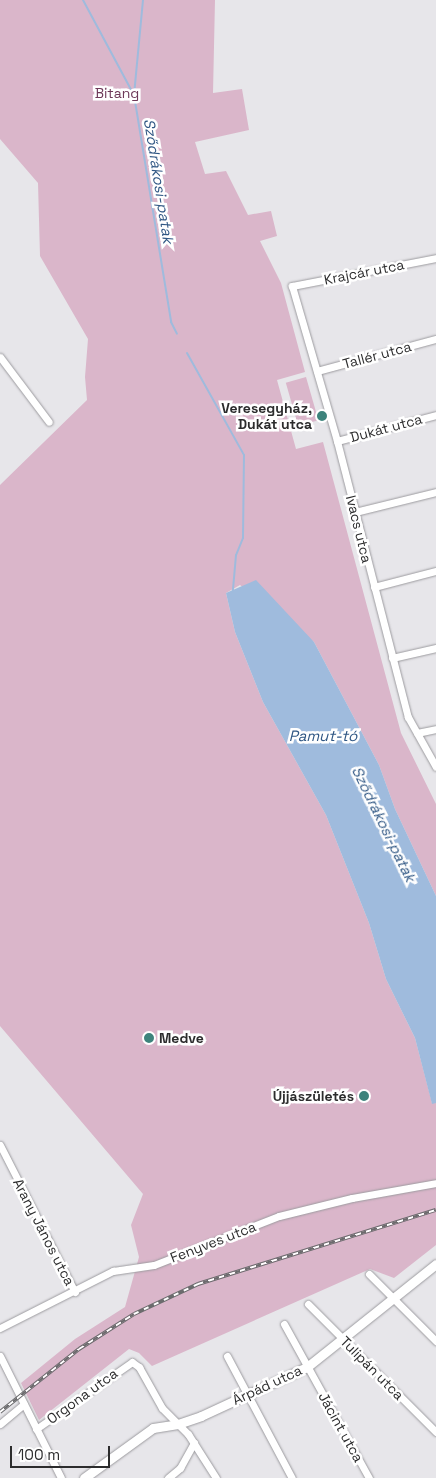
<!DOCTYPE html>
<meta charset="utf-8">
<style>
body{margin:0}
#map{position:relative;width:436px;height:1478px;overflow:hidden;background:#e7e6ea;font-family:"Space Grotesk",sans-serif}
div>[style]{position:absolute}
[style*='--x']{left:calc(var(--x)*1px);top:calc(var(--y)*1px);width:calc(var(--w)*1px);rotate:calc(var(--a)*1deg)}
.green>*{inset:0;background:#dab6ca;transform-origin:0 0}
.water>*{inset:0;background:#9fbbdd}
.stream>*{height:2px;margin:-1px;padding:0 1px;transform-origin:1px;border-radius:1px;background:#9fbbdd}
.roads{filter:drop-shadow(0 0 1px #9c9b9f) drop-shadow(0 0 1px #9c9b9f)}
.street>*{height:7px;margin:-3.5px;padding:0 3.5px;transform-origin:3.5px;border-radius:3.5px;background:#fff}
.secondary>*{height:9px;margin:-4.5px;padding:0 4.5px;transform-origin:4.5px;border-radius:4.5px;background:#fff}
.rail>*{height:4px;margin-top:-2px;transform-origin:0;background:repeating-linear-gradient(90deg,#fff 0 5.5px,#6b6b6d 0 11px);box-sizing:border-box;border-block:1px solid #6b6b6d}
.dots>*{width:14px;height:14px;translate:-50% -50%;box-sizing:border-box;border:2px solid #fff;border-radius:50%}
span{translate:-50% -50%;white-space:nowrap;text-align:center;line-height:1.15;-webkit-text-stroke:5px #fff;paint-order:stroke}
.park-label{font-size:14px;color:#6e3959}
.street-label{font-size:14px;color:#2c2c2d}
.poi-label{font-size:14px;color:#2c2c2d;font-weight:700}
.right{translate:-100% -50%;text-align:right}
.left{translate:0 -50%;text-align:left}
.water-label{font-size:15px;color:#305784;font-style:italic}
.scale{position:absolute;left:10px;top:1446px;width:100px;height:22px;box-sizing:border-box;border:2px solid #2c2c2d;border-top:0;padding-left:6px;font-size:15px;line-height:18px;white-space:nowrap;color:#2c2c2d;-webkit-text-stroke:4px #fff;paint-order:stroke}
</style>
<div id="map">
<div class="green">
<i style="clip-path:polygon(0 0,215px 0,213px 93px,242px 89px,249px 130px,195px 142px,205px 174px,226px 171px,248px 215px,271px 211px,277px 236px,260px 241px,281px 283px,305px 372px,277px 380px,296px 449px,323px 442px,401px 733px,436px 804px,436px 896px,395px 809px,379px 765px,314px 642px,240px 585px,226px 593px,235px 632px,263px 702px,326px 815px,369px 923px,386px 979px,415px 1038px,432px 1103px,436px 1103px,436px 1245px,394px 1278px,370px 1269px,152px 1366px,139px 1353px,129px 1349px,39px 1420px,21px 1383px,75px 1339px,125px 1307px,139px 1257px,131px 1225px,143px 1194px,0 1026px,0 485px,87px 400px,85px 377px,88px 339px,40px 256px,38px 183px,0 139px)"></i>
<i style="left:306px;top:377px;width:45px;height:21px;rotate:74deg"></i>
</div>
<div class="water">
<i style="clip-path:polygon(256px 580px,314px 642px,379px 765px,395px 809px,436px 896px,436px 1103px,432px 1104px,415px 1038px,386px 979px,369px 923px,326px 815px,263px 702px,235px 632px,226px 593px)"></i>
</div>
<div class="stream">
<i style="--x:83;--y:0;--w:108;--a:61.8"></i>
<i style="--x:143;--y:0;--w:95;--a:95.4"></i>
<i style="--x:134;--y:95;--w:230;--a:80.7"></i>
<i style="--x:171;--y:322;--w:13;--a:63"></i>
<i style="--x:187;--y:353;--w:117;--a:60.8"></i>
<i style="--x:244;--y:455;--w:83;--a:90.7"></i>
<i style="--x:243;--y:538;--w:18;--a:112"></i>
<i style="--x:236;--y:555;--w:37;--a:95"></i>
</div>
<div class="roads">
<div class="street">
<i style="--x:436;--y:258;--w:147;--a:169"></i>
<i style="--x:292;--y:286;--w:161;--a:73.8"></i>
<i style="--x:337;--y:441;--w:285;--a:75.6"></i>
<i style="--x:408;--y:717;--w:57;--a:60.8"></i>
<i style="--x:0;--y:357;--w:81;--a:53"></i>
<i style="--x:317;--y:371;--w:123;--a:-15.1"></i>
<i style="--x:337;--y:441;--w:102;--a:-14.7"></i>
<i style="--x:355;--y:512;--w:83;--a:-13.9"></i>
<i style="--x:374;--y:587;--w:64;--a:-14.5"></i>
<i style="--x:392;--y:658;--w:45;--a:-12.8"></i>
<i style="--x:417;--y:733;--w:19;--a:-12"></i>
<i style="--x:0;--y:1145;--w:165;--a:63"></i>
<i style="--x:369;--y:1274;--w:95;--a:45"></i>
<i style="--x:308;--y:1304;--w:181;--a:45"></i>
<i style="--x:284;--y:1324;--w:176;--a:61.1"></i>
<i style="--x:0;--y:1328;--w:127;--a:-26.8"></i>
<i style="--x:113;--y:1271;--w:41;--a:-8.3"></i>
<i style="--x:154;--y:1265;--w:134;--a:-21.4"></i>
<i style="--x:279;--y:1216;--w:75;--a:-13.9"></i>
<i style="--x:352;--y:1198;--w:85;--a:-10.1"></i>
<i style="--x:0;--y:1356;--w:136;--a:63.4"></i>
<i style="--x:227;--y:1356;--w:138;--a:62"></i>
<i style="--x:0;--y:1424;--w:31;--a:-40"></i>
<i style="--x:36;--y:1429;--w:117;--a:-34.9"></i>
<i style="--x:132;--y:1362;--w:9;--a:36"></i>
<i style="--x:139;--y:1367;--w:47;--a:60.7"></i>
<i style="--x:162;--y:1408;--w:37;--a:45"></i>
<i style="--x:188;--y:1434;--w:52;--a:57.5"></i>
<i style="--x:168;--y:1478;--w:16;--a:-40"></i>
<i style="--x:180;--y:1468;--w:29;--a:-61"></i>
</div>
<div class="secondary">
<i style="--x:84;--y:1478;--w:85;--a:-35.9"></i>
<i style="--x:153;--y:1428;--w:25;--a:-9"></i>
<i style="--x:178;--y:1424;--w:24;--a:-19"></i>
<i style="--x:201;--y:1416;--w:117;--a:-24.8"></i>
<i style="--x:307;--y:1367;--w:165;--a:-38.6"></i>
</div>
</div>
<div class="rail">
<i style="--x:0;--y:1412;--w:101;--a:-38.6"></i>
<i style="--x:79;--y:1349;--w:65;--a:-32.5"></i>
<i style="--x:134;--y:1314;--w:71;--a:-25.1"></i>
<i style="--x:198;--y:1284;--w:249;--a:-17.3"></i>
</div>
<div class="dots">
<i style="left:322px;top:416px;background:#3d837c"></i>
<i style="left:149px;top:1038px;background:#3d837c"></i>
<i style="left:364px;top:1096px;background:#3d837c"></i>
</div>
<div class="park-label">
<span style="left:117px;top:93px">Bitang</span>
</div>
<div class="street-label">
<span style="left:364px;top:272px;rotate:-11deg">Krajcár utca</span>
<span style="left:377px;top:355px;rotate:-15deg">Tallér utca</span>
<span style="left:386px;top:428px;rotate:-15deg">Dukát utca</span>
<span style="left:359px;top:529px;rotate:76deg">Ivacs utca</span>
<span style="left:44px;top:1232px;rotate:63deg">Arany János utca</span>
<span style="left:213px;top:1242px;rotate:-21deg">Fenyves utca</span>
<span style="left:372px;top:1368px;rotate:45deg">Tulipán utca</span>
<span style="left:267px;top:1385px;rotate:-25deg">Árpád utca</span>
<span style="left:82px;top:1396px;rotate:-36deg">Orgona utca</span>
<span style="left:341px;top:1427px;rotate:61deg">Jácint utca</span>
</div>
<div class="poi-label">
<span class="right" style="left:312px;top:416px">Veresegyház,<br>Dukát utca</span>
<span class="left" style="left:159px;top:1038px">Medve</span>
<span class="right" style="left:354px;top:1096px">Újjászületés</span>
</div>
<div class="water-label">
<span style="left:159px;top:181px;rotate:81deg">Sződrákosi-patak</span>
<span style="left:323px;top:736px">Pamut-tó</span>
<span style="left:384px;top:824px;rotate:64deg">Sződrákosi-patak</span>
</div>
<div class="scale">100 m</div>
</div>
